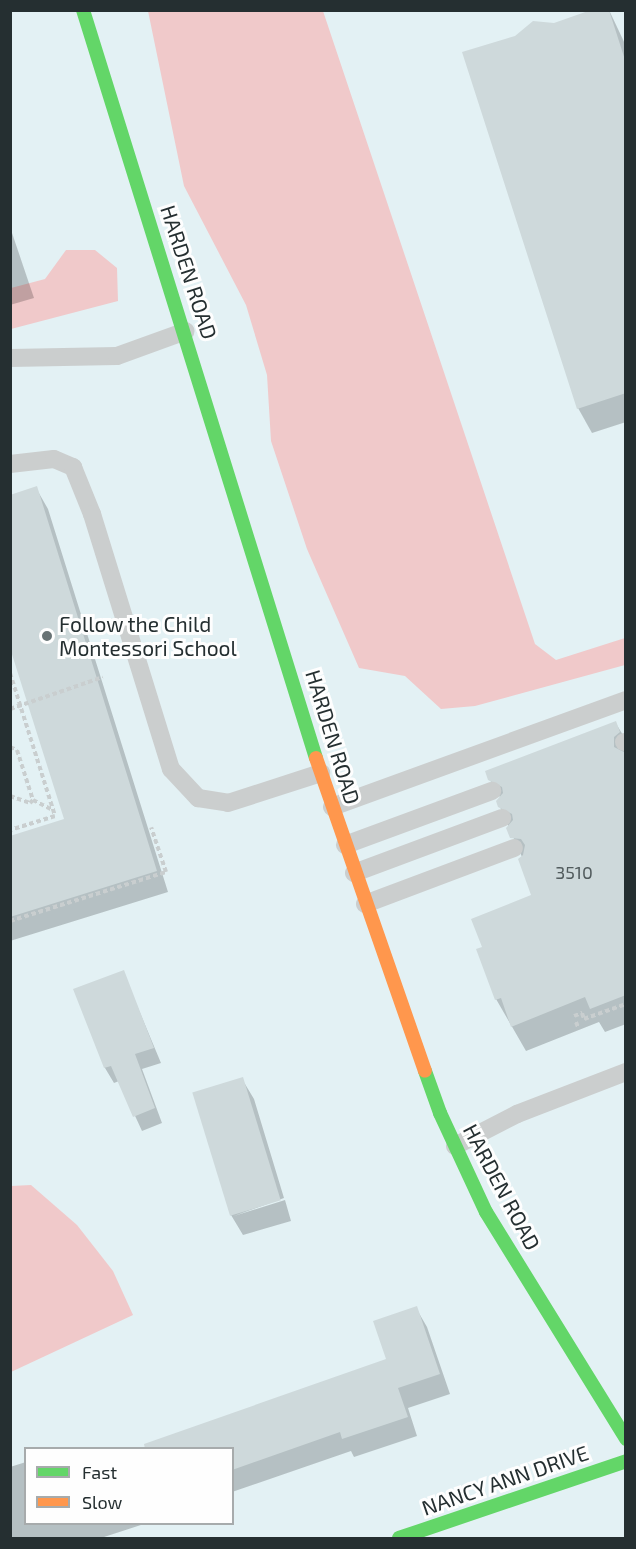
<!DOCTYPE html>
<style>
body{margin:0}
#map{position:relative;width:636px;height:1549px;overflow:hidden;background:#e3f1f4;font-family:"Exo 2",sans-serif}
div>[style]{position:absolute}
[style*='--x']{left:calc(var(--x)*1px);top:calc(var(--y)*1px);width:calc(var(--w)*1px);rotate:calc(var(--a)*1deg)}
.forest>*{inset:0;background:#f0c9ca}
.shadow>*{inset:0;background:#0003}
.building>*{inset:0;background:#ced9db;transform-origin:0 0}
.path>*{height:4px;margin-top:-2px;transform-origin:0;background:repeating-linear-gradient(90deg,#c9cecf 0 4.5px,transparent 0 7.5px)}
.lane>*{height:18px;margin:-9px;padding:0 9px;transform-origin:9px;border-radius:9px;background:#cbcece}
.fast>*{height:14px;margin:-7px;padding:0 7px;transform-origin:7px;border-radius:7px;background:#63d668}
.slow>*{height:14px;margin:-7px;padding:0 7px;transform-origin:7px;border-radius:7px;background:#ff974d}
.dots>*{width:16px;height:16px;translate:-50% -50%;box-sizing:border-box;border:3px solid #fefefe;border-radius:50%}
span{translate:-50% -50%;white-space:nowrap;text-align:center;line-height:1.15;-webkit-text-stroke:6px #fefefe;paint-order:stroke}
.number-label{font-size:18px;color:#515b5d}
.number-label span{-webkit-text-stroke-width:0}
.street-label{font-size:21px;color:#252f31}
.poi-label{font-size:21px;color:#252f31}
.left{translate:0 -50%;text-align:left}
.frame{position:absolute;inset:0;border:12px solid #252f31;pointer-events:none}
.legend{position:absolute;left:24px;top:1447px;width:210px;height:78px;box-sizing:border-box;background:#fefefe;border:2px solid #a7abac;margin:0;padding:8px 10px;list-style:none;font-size:18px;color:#252f31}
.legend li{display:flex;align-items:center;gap:12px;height:30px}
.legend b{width:30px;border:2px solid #a7abac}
</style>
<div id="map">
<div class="forest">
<i style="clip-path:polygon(148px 11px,323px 11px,535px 644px,556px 660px,625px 638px,625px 665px,475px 706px,441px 709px,405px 676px,359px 668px,307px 549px,271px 441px,267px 375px,246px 305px,184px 186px)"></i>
<i style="clip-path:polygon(66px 250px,95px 250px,117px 268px,118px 301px,11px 329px,11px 288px,45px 279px)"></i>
<i style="clip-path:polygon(31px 1185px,77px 1225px,113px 1271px,133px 1315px,11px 1372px,11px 1186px)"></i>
</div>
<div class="shadow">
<i style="clip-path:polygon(609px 10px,626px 46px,626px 422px,592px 433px,578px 408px,555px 24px)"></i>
<i style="clip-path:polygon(10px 227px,34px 298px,10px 305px)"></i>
<i style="clip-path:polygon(36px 488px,48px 509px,168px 892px,10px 941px,10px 838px,66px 820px)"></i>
<i style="clip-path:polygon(615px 722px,626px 740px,626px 1024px,605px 1032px,599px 1022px,526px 1051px,496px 999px,484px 948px,533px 896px,522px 857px,500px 807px,501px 799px,490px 780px)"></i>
<i style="clip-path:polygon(123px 972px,161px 1063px,142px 1069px,162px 1123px,142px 1131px,119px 1081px,114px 1083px,105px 1068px,75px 990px)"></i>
<i style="clip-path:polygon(242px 1079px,254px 1099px,284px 1198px,234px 1216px,285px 1200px,291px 1221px,243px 1235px,231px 1215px)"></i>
<i style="clip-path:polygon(416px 1308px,427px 1327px,450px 1394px,408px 1408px,417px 1436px,354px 1457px,351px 1451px,232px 1492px,232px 1448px,388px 1360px)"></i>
<i style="clip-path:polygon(26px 1462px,26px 1524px,144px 1524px,101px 1538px,10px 1538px,10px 1467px)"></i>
</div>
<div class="building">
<i style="clip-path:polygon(591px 10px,609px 10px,626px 63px,626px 393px,577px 409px,462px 52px,515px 36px,533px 21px,554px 23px)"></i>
<i style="clip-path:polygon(37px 486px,157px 871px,10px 917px,10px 836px,64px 819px,10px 648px,10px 495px)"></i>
<i style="clip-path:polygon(616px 721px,620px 732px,614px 737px,614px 747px,626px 753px,626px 995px,590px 1009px,585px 997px,511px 1027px,501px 998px,495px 1000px,476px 949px,482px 947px,471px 919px,531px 895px,518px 859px,523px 855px,525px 845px,521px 839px,510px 838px,506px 828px,513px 820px,512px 814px,498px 807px,496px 801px,503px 793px,502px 787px,488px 780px,485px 771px)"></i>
<i style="clip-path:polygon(124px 970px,154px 1048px,135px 1054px,155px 1108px,133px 1117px,111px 1066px,104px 1068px,73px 989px)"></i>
<i style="left:243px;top:1077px;width:129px;height:53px;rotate:73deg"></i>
<i style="clip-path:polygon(417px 1306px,440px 1374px,398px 1388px,408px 1417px,342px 1439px,340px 1432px,232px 1470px,232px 1449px,145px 1449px,144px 1444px,386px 1359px,373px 1321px)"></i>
</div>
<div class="path">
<i style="--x:10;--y:673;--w:150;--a:72.5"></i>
<i style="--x:55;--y:816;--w:47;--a:162.7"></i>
<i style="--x:10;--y:709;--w:98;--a:-19"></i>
<i style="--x:10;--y:747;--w:8;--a:23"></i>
<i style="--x:17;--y:750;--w:52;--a:72.3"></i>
<i style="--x:33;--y:800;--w:22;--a:27"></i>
<i style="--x:10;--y:796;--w:21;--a:19"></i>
<i style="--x:30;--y:803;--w:4;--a:-45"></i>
<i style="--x:10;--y:921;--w:164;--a:-17.4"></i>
<i style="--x:166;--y:872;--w:47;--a:-108.4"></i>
<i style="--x:574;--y:1016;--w:9;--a:-21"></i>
<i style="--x:582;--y:1013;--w:6;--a:72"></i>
<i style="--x:584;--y:1019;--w:45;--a:-19.7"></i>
<i style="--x:576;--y:1022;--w:5;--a:68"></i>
</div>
<div class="lane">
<i style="--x:10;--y:358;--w:107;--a:-1.1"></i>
<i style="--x:117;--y:356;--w:73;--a:-19.9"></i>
<i style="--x:10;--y:464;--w:44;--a:-6.5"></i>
<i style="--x:54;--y:459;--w:21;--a:23"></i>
<i style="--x:73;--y:467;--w:51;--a:68"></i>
<i style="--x:92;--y:514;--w:267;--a:72.8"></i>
<i style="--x:171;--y:769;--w:40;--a:47"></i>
<i style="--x:198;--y:798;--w:30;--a:9"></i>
<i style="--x:228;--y:803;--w:98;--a:-17.9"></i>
<i style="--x:624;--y:742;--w:2;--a:0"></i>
<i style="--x:332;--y:807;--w:313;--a:-20"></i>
<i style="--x:345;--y:845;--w:157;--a:-20.2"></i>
<i style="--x:354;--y:873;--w:158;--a:-20.4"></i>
<i style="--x:365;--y:904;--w:159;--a:-20.6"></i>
<i style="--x:455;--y:1146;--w:70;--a:-27.3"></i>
<i style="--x:517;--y:1114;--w:117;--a:-21.1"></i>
</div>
<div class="fast">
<i style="--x:83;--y:10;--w:783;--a:72.7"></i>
<i style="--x:425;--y:1071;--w:45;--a:70.3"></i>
<i style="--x:440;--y:1113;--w:109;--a:65.1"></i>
<i style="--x:486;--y:1212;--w:267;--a:58.3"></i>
<i style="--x:399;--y:1538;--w:240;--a:-18.7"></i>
</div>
<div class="slow">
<i style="--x:316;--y:758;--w:331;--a:70.8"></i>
</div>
<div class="dots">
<i style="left:47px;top:636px;background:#687375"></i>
</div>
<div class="number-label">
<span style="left:574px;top:872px">3510</span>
</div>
<div class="street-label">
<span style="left:189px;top:272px;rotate:72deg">HARDEN ROAD</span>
<span style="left:333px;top:737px;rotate:73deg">HARDEN ROAD</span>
<span style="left:502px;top:1187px;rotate:62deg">HARDEN ROAD</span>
<span style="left:505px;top:1480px;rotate:-19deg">NANCY ANN DRIVE</span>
</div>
<div class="poi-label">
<span class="left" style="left:59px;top:636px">Follow the Child<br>Montessori School</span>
</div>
<div class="frame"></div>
<ul class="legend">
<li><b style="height:8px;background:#63d668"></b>Fast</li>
<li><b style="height:8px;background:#ff974d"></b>Slow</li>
</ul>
</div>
